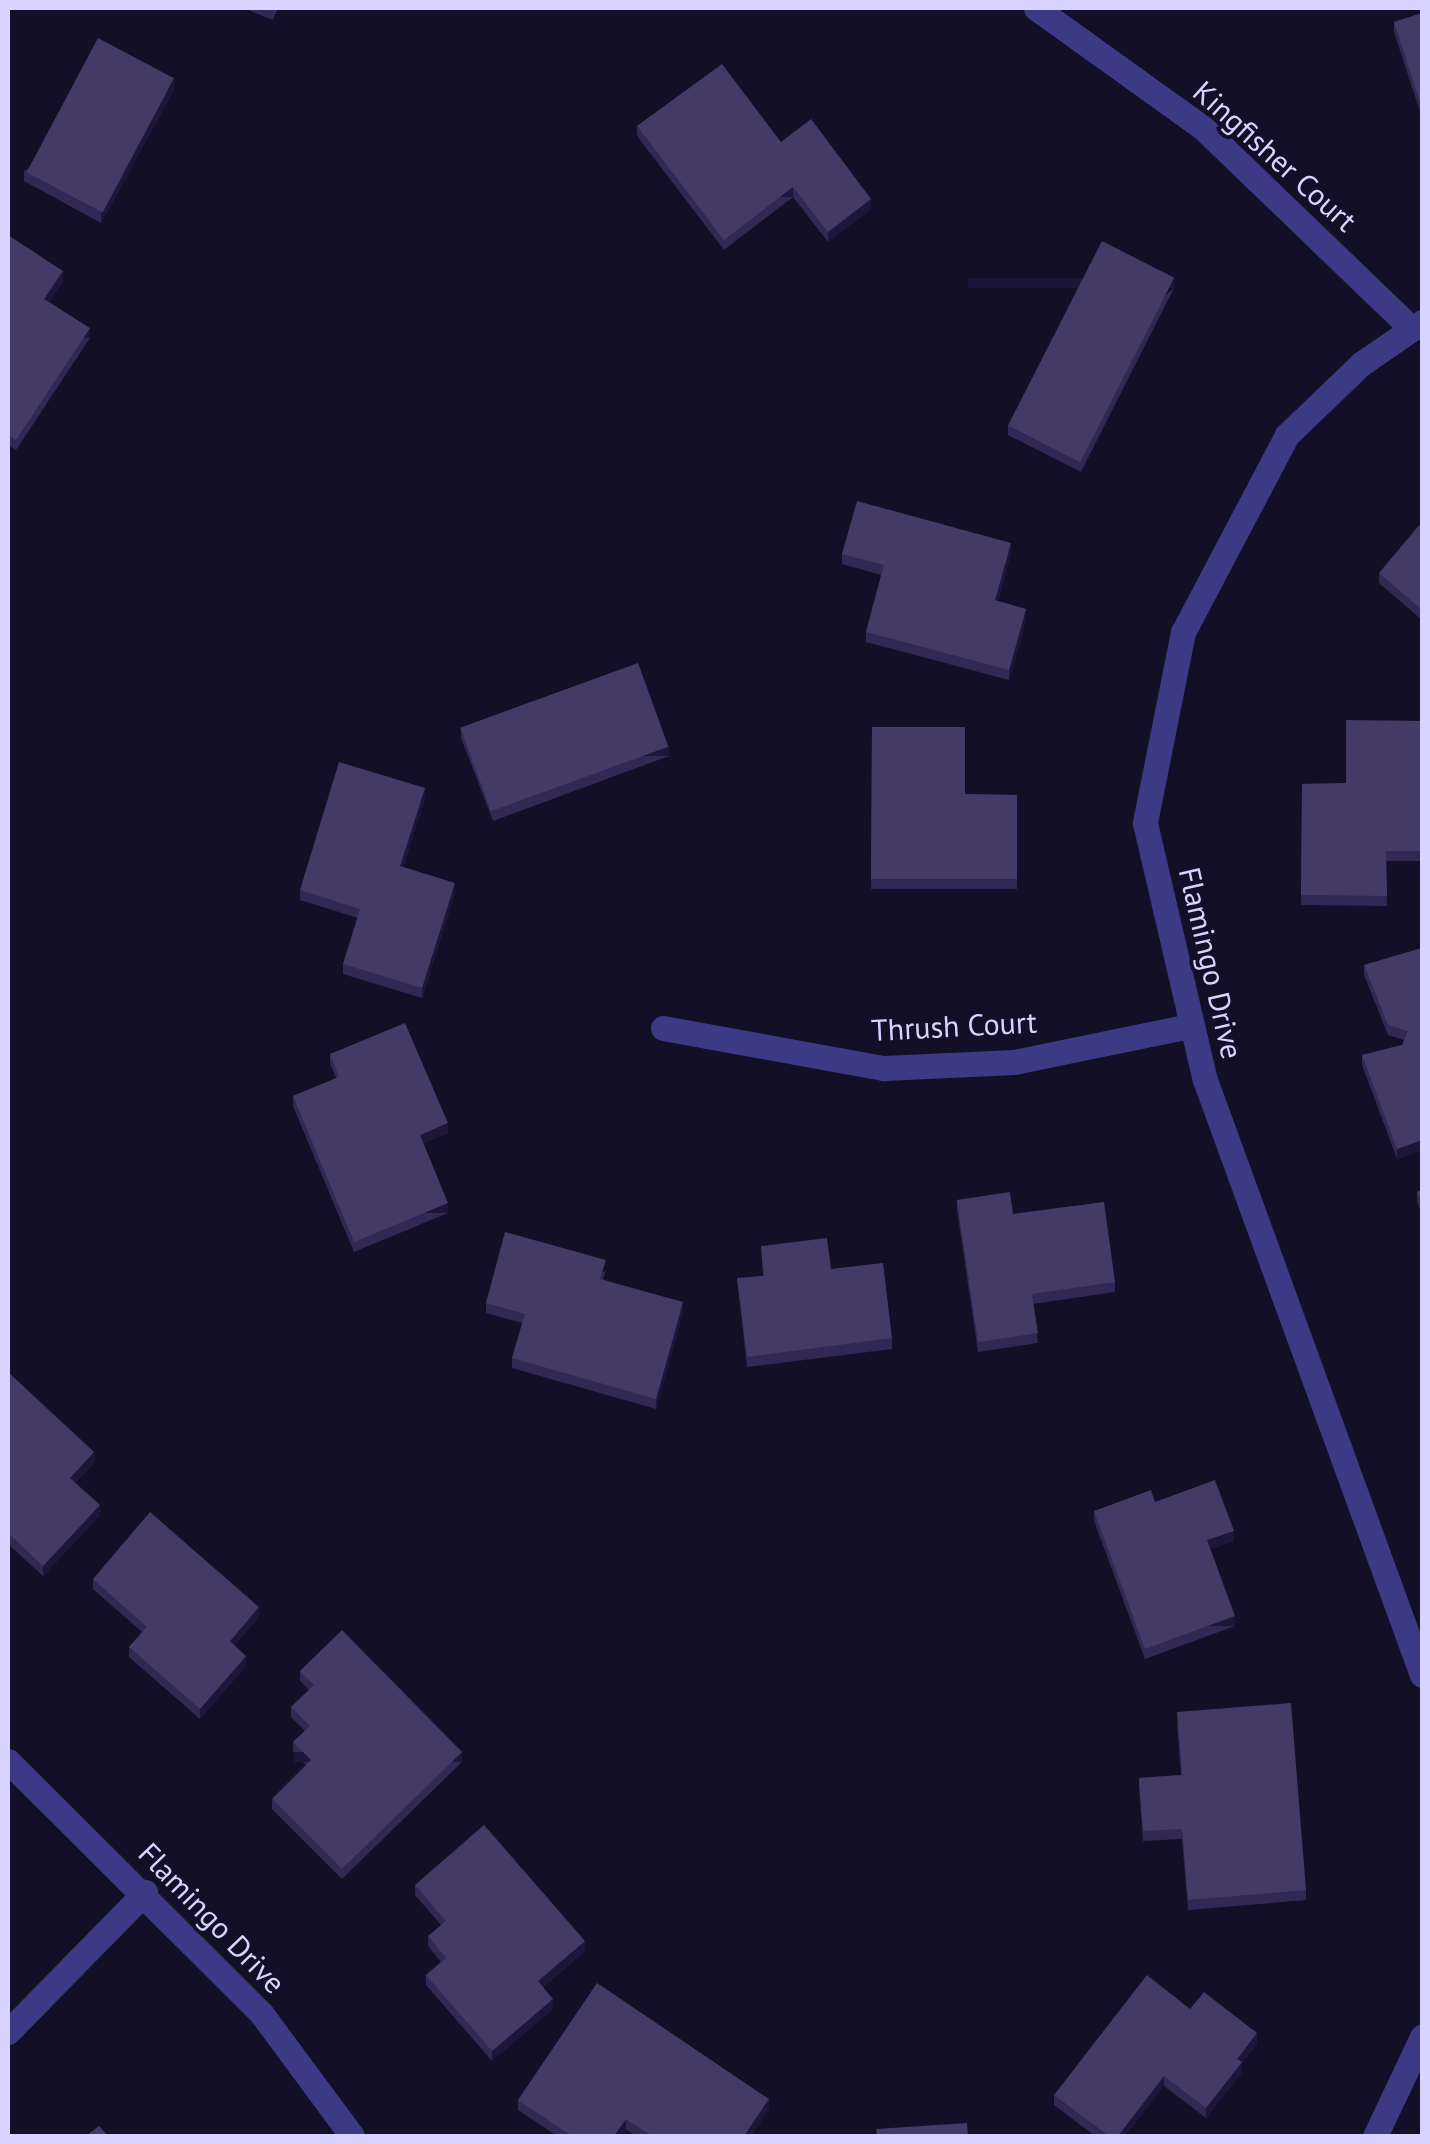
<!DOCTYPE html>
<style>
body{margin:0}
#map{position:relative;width:1430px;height:2144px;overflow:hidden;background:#130f26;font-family:"PT Sans",sans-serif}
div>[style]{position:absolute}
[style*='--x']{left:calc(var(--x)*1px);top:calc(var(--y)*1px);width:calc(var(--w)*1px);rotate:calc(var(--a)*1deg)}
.lane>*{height:25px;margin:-12.5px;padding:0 12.5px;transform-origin:12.5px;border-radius:12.5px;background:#3d3a85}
.street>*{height:25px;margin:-12.5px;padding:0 12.5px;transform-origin:12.5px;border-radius:12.5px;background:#3d3a85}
.wall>*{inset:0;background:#312854}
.shaded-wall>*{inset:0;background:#1d163a;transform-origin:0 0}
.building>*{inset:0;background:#433a66;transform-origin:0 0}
span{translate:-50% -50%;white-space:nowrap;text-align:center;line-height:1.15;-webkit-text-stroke:8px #130f26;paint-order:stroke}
.street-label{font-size:30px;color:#d9d4ff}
.frame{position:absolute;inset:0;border:10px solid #d9d4ff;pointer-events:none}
</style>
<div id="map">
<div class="lane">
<i style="--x:8;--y:2032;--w:196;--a:-45.6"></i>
</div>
<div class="street">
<i style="--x:1036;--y:8;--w:206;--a:35.7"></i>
<i style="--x:1203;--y:128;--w:290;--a:43.9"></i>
<i style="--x:1422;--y:322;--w:74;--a:145.5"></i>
<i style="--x:1361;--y:364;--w:103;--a:136.2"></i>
<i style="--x:1287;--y:435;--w:223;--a:117.8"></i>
<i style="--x:1183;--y:632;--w:195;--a:101.3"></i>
<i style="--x:1145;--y:823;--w:264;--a:76.9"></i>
<i style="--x:1205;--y:1080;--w:633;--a:69.96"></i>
<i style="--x:663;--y:1028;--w:225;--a:10.3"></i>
<i style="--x:884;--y:1068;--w:130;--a:-2.6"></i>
<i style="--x:1014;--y:1062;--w:179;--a:-11.6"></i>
<i style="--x:8;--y:1761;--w:357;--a:44.9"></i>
<i style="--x:261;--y:2013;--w:153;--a:53.5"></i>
<i style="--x:1375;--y:2136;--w:110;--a:-64.6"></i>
</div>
<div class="wall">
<i style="clip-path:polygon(243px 8px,278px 8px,273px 20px)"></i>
<i style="clip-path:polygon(1422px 13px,1422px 118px,1394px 32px,1394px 22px)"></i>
<i style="clip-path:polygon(174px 90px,101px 223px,24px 181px,24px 171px)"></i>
<i style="clip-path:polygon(637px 126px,781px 142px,871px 209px,828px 242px,793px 197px,724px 250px,637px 136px)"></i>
<i style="clip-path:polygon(8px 235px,63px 282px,49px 302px,90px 338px,16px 450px,8px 445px)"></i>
<i style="clip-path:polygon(1174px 288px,1081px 472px,1008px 435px,1008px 425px)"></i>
<i style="clip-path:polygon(1422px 522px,1422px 620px,1379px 583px,1379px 573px)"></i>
<i style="clip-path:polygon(1011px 553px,998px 601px,1026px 619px,1009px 680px,866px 642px,866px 632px,881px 575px,842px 564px,842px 554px)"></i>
<i style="clip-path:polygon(1422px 721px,1422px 861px,1386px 861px,1387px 906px,1301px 905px,1302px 784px,1346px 783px)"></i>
<i style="clip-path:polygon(872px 727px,965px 794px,1017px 795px,1017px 889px,871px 889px)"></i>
<i style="clip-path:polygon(461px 728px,669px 756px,493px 821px,461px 738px)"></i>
<i style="clip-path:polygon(425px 798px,403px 867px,455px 893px,422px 998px,343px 974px,343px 964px,358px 918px,300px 900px,300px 890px)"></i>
<i style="clip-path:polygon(1422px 948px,1422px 1150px,1397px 1159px,1362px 1065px,1362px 1055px,1402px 1045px,1404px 1040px,1388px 1035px,1364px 975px,1364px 965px)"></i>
<i style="clip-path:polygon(330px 1054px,448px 1133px,423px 1143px,448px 1213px,354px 1252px,293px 1106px,293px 1096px,336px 1078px,330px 1064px)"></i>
<i style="clip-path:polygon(1422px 1190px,1422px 1215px,1417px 1202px,1417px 1192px)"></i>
<i style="clip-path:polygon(957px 1200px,1013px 1214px,1115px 1282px,1115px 1292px,1033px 1304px,1038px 1343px,978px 1352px,957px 1210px)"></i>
<i style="clip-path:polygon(761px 1246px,831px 1269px,892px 1338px,892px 1349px,747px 1367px,737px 1278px,763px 1276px)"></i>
<i style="clip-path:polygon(606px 1271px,603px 1279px,683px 1312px,656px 1409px,512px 1368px,512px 1358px,522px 1323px,486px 1313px,486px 1303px)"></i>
<i style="clip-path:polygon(8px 1372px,94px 1463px,75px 1483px,100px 1515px,43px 1576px,8px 1544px)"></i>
<i style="clip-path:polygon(1155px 1502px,1234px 1541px,1210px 1549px,1235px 1626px,1145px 1659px,1094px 1521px,1094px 1511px)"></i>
<i style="clip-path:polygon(93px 1579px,259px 1617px,234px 1646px,246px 1666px,200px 1719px,129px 1657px,129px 1647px,142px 1632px,93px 1589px)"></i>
<i style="clip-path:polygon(300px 1671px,462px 1762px,342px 1879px,272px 1809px,272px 1799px,306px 1765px,293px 1752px,293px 1742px,305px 1731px,291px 1717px,291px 1707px,309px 1690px,300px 1681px)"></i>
<i style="clip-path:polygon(1177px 1722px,1306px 1890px,1306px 1900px,1188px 1910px,1182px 1839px,1143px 1841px,1139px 1788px,1139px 1778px,1181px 1775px)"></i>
<i style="clip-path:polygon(415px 1885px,585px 1951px,543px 1987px,553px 2009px,492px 2061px,426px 1985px,426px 1975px,441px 1962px,428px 1946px,428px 1936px,441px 1925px,415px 1895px)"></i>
<i style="clip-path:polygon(1190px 2009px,1257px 2044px,1242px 2063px,1242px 2072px,1206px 2118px,1164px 2086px,1125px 2136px,1095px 2136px,1054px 2105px,1054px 2095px)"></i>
<i style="clip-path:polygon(518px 2100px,769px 2109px,751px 2136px,637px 2136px,626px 2130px,622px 2136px,557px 2136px,518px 2110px)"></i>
</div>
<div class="shaded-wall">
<i style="clip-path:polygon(174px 79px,174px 90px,101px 223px,101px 213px)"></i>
<i style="left:793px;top:187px;width:10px;height:87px;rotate:90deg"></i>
<i style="clip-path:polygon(871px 199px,871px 209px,828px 242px,828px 232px)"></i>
<i style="clip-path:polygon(63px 271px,63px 282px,44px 309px,44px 299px)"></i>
<i style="left:1174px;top:278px;width:10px;height:206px;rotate:90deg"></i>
<i style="left:90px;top:328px;width:10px;height:134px;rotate:90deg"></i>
<i style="clip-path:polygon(1011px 543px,1011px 553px,995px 610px,995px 600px)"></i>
<i style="clip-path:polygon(1026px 609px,1026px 619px,1009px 680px,1009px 670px)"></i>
<i style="left:669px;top:746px;width:10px;height:188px;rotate:90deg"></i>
<i style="clip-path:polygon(425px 788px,425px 798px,400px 876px,400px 866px)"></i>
<i style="clip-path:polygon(455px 883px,455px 893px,422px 998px,422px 988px)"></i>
<i style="clip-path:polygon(448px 1123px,448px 1133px,420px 1145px,420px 1135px)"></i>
<i style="clip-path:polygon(1422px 1140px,1422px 1150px,1397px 1159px,1397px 1149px)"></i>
<i style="left:448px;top:1203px;width:10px;height:102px;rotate:90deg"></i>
<i style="clip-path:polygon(683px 1302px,683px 1312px,656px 1409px,656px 1399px)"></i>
<i style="clip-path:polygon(94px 1452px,94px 1463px,70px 1488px,70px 1478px)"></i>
<i style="clip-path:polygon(100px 1505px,100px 1515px,43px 1576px,43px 1566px)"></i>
<i style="clip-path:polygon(1234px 1531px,1234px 1541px,1207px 1550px,1207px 1540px)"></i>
<i style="clip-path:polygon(259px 1607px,259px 1617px,230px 1651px,230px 1641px)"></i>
<i style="left:1235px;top:1616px;width:10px;height:96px;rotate:90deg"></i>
<i style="clip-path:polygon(246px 1656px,246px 1666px,200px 1719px,200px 1709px)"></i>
<i style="left:462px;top:1752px;width:10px;height:168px;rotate:90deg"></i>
<i style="clip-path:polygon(585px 1941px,585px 1951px,538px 1991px,538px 1981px)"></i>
<i style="clip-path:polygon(553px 1999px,553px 2009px,492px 2061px,492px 2051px)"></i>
<i style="clip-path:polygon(1257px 2033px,1257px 2044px,1242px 2063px,1242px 2072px,1206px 2118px,1206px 2108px,1237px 2059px)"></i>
<i style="clip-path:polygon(1164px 2076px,1164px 2086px,1125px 2136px,1118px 2136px)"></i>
<i style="clip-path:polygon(769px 2099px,769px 2109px,751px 2136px,744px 2136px)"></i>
<i style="clip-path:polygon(626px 2119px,626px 2130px,622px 2136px,614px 2136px)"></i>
</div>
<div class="building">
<i style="clip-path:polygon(1422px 13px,1422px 108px,1394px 22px)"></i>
<i style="left:98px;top:38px;width:86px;height:152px;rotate:28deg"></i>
<i style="clip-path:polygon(722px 64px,781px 142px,811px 119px,871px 199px,828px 232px,793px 187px,724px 240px,637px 126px)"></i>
<i style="clip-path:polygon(8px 235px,63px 271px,44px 299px,90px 328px,16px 440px,8px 435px)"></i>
<i style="left:1102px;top:241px;width:81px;height:207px;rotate:27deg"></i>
<i style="clip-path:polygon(857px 501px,1011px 543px,995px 600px,1026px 609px,1009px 670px,866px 632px,884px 565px,842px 554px)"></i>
<i style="clip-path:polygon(1422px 522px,1422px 610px,1379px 573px)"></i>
<i style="left:638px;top:663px;width:89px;height:189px;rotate:70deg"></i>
<i style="clip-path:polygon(1346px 720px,1422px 721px,1422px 851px,1386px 851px,1387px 896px,1301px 895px,1302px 784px,1346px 783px)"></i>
<i style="clip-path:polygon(872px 727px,965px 727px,965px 794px,1017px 795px,1017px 879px,871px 879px)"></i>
<i style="clip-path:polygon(339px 762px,425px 788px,400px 866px,455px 883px,422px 988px,343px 964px,360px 909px,300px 890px)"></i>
<i style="clip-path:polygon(1422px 948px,1422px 1140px,1397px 1149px,1362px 1055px,1402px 1045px,1408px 1031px,1388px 1025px,1364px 965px)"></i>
<i style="clip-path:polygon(405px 1023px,448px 1123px,420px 1135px,448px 1203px,354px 1242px,293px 1096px,339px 1077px,330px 1054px)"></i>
<i style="clip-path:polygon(1422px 1190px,1422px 1205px,1417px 1192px)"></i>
<i style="clip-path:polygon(1010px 1192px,1013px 1214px,1104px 1202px,1115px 1282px,1032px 1294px,1038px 1333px,978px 1342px,957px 1200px)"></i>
<i style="clip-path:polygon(505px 1232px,606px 1260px,600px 1279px,683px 1302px,656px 1399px,512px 1358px,525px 1314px,486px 1303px)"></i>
<i style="clip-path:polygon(827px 1238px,831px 1269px,883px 1263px,892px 1338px,747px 1357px,737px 1278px,764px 1276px,761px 1246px)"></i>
<i style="clip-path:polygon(8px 1372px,94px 1452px,70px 1478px,100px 1505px,43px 1566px,8px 1533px)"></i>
<i style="clip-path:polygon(1215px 1480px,1234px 1531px,1207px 1540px,1235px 1616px,1145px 1649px,1094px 1511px,1151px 1490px,1155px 1502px)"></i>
<i style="clip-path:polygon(150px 1512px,259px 1607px,230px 1641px,246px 1656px,200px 1709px,129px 1647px,147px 1627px,93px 1579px)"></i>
<i style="clip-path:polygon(342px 1630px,462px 1752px,342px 1869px,272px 1799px,311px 1760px,293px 1742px,310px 1726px,291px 1707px,314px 1685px,300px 1671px)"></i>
<i style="clip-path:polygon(1291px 1703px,1306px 1890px,1188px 1900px,1182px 1829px,1143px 1831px,1139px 1778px,1182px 1775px,1177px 1712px)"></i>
<i style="clip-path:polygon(484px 1825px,585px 1941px,538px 1981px,553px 1999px,492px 2051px,426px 1975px,446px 1958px,428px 1936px,446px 1921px,415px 1885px)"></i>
<i style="clip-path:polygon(1147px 1975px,1190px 2009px,1204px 1992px,1257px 2033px,1237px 2059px,1242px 2062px,1206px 2108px,1164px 2076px,1118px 2136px,1109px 2136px,1054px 2095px)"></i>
<i style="clip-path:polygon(597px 1983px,769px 2099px,744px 2136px,652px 2136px,626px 2119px,614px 2136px,572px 2136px,518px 2100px)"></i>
<i style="clip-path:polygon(967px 2123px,968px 2136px,877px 2136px,876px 2129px)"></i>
<i style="clip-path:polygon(99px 2126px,108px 2136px,86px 2136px)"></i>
</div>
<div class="street-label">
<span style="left:1275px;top:156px;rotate:42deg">Kingfisher Court</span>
<span style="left:1211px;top:963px;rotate:77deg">Flamingo Drive</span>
<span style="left:954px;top:1026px;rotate:-3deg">Thrush Court</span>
<span style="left:212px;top:1918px;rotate:46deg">Flamingo Drive</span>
</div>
<div class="frame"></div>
</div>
